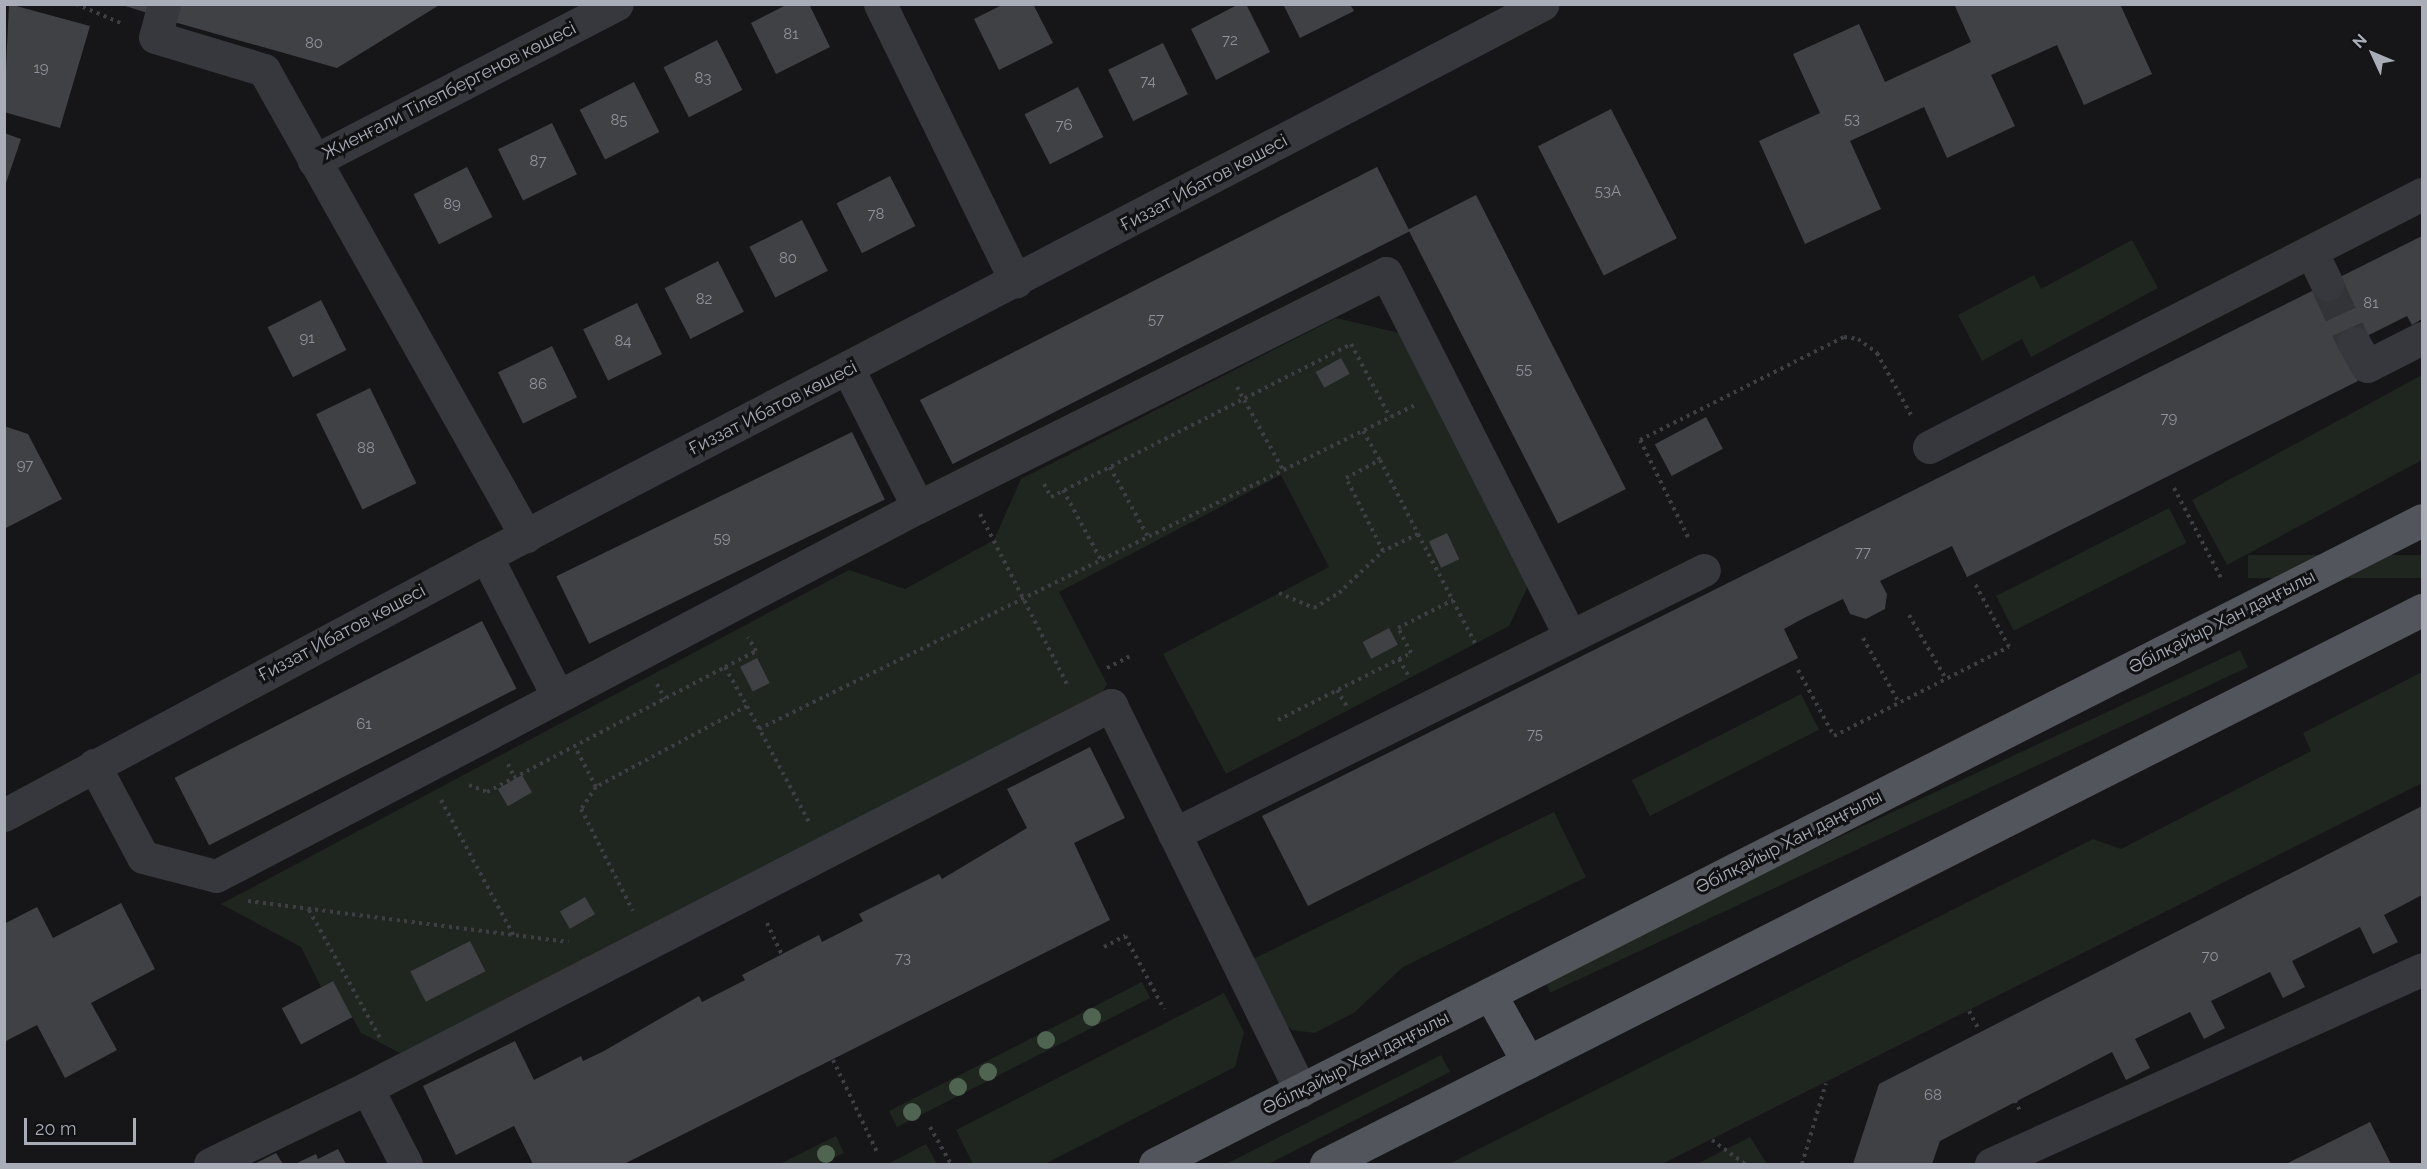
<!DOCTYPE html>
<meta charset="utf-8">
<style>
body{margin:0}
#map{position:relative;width:2427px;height:1169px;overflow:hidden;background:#161618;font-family:Raleway,sans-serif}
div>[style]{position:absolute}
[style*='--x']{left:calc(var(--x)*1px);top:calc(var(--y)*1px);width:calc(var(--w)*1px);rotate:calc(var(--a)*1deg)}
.green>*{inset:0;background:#1e261f;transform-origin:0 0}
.building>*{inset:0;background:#404145;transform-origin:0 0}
.minor-tunnel>*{height:33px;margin-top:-16.5px;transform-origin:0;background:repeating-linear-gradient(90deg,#333438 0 33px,transparent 0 49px)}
.path>*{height:4px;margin-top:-2px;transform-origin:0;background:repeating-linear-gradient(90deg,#3d3f44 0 3px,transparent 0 7.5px)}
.minor>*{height:33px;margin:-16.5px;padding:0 16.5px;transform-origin:16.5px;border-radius:16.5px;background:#37383d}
.major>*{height:33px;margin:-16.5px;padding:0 16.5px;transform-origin:16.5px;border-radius:16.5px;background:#53555c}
.trees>*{width:18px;height:18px;margin:-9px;border-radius:50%;background:#506452}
span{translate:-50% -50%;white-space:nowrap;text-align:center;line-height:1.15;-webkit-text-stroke:6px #111113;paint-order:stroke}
.number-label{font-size:15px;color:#8e929b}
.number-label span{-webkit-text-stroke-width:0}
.street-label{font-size:18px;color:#a8adb8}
.frame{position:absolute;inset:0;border:6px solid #a8adb8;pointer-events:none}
.north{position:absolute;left:2343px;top:24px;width:60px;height:60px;-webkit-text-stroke:4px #111113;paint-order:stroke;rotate:314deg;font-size:16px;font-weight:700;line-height:24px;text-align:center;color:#a8adb8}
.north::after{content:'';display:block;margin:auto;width:21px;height:27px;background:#a8adb8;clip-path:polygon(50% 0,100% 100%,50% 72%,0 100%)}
.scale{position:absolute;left:24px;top:1118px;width:112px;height:27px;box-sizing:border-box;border:3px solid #a8adb8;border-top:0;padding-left:8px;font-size:18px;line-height:21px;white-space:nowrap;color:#a8adb8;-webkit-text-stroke:4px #111113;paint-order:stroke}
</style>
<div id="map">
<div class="green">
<i style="clip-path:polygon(2132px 240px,2158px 288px,2031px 357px,2022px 339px,1982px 361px,1958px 315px,2034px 275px,2041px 289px)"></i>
<i style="clip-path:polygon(1336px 318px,1400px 333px,1528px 586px,1509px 626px,1226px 774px,1163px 654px,1329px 567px,1281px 475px,1059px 592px,1107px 684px,1097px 702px,400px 1053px,361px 1033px,332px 981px,321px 987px,301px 947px,221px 904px,849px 570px,905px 589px,994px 540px,1021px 479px)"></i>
<i style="clip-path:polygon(2422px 375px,2422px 460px,2227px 565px,2192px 500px)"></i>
<i style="left:2169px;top:508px;width:39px;height:194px;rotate:63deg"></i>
<i style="left:2422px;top:555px;width:23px;height:174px;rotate:90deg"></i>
<i style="left:2240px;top:650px;width:19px;height:770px;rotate:65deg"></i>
<i style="clip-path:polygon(2422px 672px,2422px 783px,1662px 1164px,1449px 1164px,2093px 839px,2121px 849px,2311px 751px,2303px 733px)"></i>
<i style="left:1801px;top:694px;width:40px;height:190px;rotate:63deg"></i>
<i style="clip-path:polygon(1554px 812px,1586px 877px,1403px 967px,1355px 1012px,1315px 1033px,1292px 1030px,1280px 1020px,1251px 960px)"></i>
<i style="left:1142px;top:982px;width:18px;height:284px;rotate:63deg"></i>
<i style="clip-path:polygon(1224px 993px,1244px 1032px,1235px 1067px,1045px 1164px,973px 1164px,956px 1130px)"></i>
<i style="clip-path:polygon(1441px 1055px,1450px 1072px,1268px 1164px,1226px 1164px)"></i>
<i style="clip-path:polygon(836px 1136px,844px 1153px,821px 1164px,780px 1164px)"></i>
<i style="clip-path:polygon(1750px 1137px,1767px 1164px,1697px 1164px)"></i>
<i style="clip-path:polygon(926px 1144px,937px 1164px,888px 1164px)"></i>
</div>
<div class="building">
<i style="clip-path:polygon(9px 4px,90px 26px,60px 128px,4px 112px)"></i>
<i style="clip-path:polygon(119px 4px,157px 4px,154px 15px)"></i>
<i style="clip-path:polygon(171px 4px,441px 4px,337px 68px,167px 20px)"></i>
<i style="clip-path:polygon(788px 4px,809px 4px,830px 47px,776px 74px,751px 23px)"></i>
<i style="clip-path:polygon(1004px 4px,1033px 4px,1053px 43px,999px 70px,974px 19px)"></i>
<i style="clip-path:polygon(1239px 4px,1246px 4px,1270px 52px,1216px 80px,1191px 29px)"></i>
<i style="clip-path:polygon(1283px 4px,1350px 4px,1354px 11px,1300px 38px)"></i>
<i style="clip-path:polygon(1954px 4px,2120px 4px,2152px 74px,2084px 105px,2057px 45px,1991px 75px,2015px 126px,1947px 158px,1924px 107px,1850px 141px,1881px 209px,1805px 244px,1759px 141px,1820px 113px,1793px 54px,1859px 24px,1885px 82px,1971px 42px)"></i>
<i style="left:717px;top:40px;width:56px;height:60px;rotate:63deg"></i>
<i style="left:1163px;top:43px;width:57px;height:61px;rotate:64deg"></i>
<i style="left:634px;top:82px;width:56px;height:61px;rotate:63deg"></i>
<i style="left:1078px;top:87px;width:56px;height:60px;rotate:63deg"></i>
<i style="left:1611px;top:109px;width:145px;height:82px;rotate:63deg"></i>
<i style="left:552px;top:123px;width:57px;height:60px;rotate:64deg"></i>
<i style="clip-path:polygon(4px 133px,21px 139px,5px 186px,4px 186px)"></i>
<i style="left:467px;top:167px;width:56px;height:60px;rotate:63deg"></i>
<i style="left:1377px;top:167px;width:72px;height:513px;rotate:63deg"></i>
<i style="left:890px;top:176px;width:56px;height:60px;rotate:63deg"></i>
<i style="left:1476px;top:195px;width:330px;height:76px;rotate:63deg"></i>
<i style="left:802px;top:220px;width:57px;height:59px;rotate:63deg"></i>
<i style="clip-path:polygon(2422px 236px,2422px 319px,2412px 325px,2407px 316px,2343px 348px,2358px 381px,1967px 577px,1952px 546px,1880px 581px,1887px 594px,1885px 609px,1866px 619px,1850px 614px,1843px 599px,1804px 618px,1784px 629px,1798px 658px,1308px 906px,1262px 816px)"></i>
<i style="left:718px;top:261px;width:57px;height:60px;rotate:63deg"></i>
<i style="left:321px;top:300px;width:56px;height:60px;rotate:63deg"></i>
<i style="left:637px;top:303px;width:57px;height:60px;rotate:64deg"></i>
<i style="left:552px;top:346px;width:57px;height:60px;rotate:64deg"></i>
<i style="left:1341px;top:358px;width:18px;height:29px;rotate:61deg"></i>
<i style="left:370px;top:388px;width:106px;height:60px;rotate:64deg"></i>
<i style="left:1706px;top:417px;width:36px;height:58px;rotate:62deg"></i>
<i style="clip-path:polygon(4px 426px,28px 434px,62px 499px,4px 529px)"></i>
<i style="left:852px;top:432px;width:75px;height:329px;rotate:64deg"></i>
<i style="left:1447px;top:533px;width:29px;height:20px;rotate:65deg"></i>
<i style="left:482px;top:621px;width:76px;height:345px;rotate:63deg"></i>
<i style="left:1389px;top:628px;width:19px;height:30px;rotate:62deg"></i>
<i style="left:757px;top:658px;width:28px;height:19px;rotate:63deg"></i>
<i style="clip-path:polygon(1090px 747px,1125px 818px,1074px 843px,1110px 920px,624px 1164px,533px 1164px,514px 1126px,456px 1155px,423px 1086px,515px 1041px,534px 1080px,581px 1056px,583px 1061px,604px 1051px,699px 996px,702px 1002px,745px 980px,742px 975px,819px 935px,822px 942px,863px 921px,859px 914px,939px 874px,942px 879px,1027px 828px,1007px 789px)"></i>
<i style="left:522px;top:775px;width:20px;height:28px;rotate:60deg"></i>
<i style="clip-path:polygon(2422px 806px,2422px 895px,2384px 915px,2398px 942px,2373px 954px,2360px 927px,2292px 961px,2305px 987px,2283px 998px,2270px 972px,2211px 1001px,2225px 1028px,2204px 1039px,2190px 1012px,2135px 1039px,2150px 1068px,2126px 1080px,2112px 1052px,1940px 1141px,1932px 1164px,1853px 1164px,1879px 1084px)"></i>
<i style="left:585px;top:897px;width:20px;height:29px;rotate:60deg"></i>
<i style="clip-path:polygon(121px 903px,155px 969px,91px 1003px,117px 1050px,65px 1078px,37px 1025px,4px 1042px,4px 924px,37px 907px,53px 938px)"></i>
<i style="left:470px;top:941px;width:34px;height:67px;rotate:63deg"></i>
<i style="left:333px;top:981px;width:41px;height:58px;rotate:62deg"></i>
<i style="clip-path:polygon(2370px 1122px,2391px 1164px,2286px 1164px)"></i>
<i style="clip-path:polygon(338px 1149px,346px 1164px,295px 1164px,316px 1154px,318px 1159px)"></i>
<i style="clip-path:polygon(276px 1153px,283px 1164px,254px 1164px)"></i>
</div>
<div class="minor-tunnel">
<i style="--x:2327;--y:284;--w:65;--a:65.4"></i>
</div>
<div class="path">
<i style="--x:76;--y:4;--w:51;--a:23.1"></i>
<i style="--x:1237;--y:387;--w:95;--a:61"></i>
<i style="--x:1363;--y:431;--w:34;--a:60"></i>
<i style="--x:1380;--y:460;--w:83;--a:62.8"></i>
<i style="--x:1418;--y:534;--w:39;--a:154"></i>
<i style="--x:1383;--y:551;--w:82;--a:-116.9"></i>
<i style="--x:1346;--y:478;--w:38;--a:-28"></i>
<i style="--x:1110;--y:467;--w:80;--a:61.5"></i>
<i style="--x:1044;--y:484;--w:15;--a:62"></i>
<i style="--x:1051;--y:497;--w:337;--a:-27"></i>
<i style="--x:1351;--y:344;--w:83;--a:61.9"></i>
<i style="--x:2174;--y:488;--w:104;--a:62.4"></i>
<i style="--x:1063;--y:490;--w:80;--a:61.5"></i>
<i style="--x:980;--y:514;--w:193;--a:62.9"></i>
<i style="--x:1418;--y:534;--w:125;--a:62.4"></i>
<i style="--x:1688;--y:537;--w:108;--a:-116.3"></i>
<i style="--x:1640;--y:440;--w:229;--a:-26.8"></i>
<i style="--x:1844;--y:337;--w:14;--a:8"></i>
<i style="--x:1858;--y:339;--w:24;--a:36"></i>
<i style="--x:1877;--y:353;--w:71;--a:61.3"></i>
<i style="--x:1279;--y:593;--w:38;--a:23"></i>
<i style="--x:1314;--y:608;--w:29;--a:-31"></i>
<i style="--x:1339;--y:593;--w:61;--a:-43.7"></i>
<i style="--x:1909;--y:615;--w:74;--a:60"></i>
<i style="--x:1863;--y:638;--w:74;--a:61"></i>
<i style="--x:1399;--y:659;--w:21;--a:61"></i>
<i style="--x:725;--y:667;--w:35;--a:-27"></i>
<i style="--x:756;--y:651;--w:16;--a:-120"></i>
<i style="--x:1107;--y:668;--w:25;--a:-27"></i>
<i style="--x:1798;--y:670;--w:75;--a:61.4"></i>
<i style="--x:1834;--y:736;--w:196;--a:-27"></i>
<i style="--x:2009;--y:647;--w:74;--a:-118.3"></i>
<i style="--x:657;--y:684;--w:17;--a:62"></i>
<i style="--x:1337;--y:690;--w:21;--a:59"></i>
<i style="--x:747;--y:706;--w:132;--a:61.9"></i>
<i style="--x:1278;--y:720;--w:149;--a:-26.7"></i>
<i style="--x:1411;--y:653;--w:28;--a:-117"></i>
<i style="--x:1398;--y:628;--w:62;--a:-27"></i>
<i style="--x:759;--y:729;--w:732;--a:-26.28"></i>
<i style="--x:508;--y:764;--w:14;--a:65"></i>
<i style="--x:469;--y:785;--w:19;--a:21"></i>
<i style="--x:487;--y:792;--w:269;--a:-27.7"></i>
<i style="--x:725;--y:667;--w:45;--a:60.6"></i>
<i style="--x:747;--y:706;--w:171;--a:151.8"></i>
<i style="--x:596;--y:787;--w:45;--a:-117.7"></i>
<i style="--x:596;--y:787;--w:27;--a:124"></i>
<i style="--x:581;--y:809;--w:114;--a:63"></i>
<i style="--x:441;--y:800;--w:154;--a:61.8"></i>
<i style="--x:248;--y:901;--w:323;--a:7.3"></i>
<i style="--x:309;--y:910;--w:149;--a:61"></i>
<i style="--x:767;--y:923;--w:35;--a:65"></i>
<i style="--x:1104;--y:947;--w:24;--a:-28"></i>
<i style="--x:1125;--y:936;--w:83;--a:61.9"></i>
<i style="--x:1969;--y:1011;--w:21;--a:62"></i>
<i style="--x:833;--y:1060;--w:104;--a:64.4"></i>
<i style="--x:2015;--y:1100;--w:12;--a:66"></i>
<i style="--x:930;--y:1127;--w:43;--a:60.4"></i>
<i style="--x:1712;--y:1140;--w:41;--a:36"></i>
<i style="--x:1802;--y:1164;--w:84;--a:-73.5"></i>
</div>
<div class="minor">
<i style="--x:164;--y:4;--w:34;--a:105"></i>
<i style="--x:155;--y:37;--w:114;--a:16.8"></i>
<i style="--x:264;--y:70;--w:535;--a:60.65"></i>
<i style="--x:880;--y:4;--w:309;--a:63.9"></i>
<i style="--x:314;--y:161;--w:341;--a:-27.4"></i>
<i style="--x:2311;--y:251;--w:37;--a:64"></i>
<i style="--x:2354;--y:343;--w:26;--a:61"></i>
<i style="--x:2367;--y:366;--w:62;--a:-27"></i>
<i style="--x:1929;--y:447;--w:554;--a:-27.17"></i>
<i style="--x:918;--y:507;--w:523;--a:-26.57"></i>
<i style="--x:1386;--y:273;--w:407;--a:63.1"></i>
<i style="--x:486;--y:556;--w:158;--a:62.9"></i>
<i style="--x:94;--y:765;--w:104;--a:62"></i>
<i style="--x:143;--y:857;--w:75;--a:14.6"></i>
<i style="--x:216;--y:876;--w:310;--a:-27.6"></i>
<i style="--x:491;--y:732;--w:483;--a:-27.8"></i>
<i style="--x:918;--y:507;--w:155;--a:-116.9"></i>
<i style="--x:4;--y:815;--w:547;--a:-28.25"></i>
<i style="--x:486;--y:556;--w:1192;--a:-27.58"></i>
<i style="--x:1174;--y:834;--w:592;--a:-26.48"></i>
<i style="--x:210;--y:1164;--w:174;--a:-25.8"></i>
<i style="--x:406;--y:1164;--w:85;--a:-117.2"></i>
<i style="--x:367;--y:1088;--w:837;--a:-27.24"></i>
<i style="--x:1111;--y:705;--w:430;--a:63.8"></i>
<i style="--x:1991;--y:1164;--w:473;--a:-24.3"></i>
</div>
<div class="major">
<i style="--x:1490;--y:994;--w:78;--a:60.8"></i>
<i style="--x:1155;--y:1164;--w:1421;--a:-26.94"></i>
<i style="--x:1326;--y:1164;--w:1228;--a:-26.82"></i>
</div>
<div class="trees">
<i style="left:1092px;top:1017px"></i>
<i style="left:1046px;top:1040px"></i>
<i style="left:988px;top:1072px"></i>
<i style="left:958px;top:1087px"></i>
<i style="left:912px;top:1112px"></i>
<i style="left:826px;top:1154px"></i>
</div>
<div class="number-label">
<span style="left:791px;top:35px">81</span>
<span style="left:1230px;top:41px">72</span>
<span style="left:314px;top:44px">80</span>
<span style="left:41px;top:69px">19</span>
<span style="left:703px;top:79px">83</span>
<span style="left:1148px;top:82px">74</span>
<span style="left:1852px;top:120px">53</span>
<span style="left:619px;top:121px">85</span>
<span style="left:1064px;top:126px">76</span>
<span style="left:538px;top:162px">87</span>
<span style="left:1608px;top:192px">53А</span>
<span style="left:452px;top:205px">89</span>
<span style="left:876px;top:215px">78</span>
<span style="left:788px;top:259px">80</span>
<span style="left:704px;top:300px">82</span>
<span style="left:2371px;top:304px">81</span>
<span style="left:1156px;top:320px">57</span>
<span style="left:307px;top:339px">91</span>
<span style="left:623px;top:342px">84</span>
<span style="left:1524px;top:370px">55</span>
<span style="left:538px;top:385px">86</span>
<span style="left:2169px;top:419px">79</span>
<span style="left:366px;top:449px">88</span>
<span style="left:25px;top:466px">97</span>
<span style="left:722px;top:539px">59</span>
<span style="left:1863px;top:553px">77</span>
<span style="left:364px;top:725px">61</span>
<span style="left:1535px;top:735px">75</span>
<span style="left:2210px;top:957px">70</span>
<span style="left:903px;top:959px">73</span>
<span style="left:1933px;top:1096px">68</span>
</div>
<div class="street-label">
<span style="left:449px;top:91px;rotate:-27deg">Жиенғали Тілепбергенов көшесі</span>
<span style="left:1204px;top:183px;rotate:-28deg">Ғиззат Ибатов көшесі</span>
<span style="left:773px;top:408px;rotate:-27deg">Ғиззат Ибатов көшесі</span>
<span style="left:2222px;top:622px;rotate:-27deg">Әбілқайыр Хан даңғылы</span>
<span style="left:342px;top:633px;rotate:-28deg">Ғиззат Ибатов көшесі</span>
<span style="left:1789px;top:842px;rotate:-27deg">Әбілқайыр Хан даңғылы</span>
<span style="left:1356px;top:1063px;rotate:-27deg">Әбілқайыр Хан даңғылы</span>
</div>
<div class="frame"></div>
<div class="north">N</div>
<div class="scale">20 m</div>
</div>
